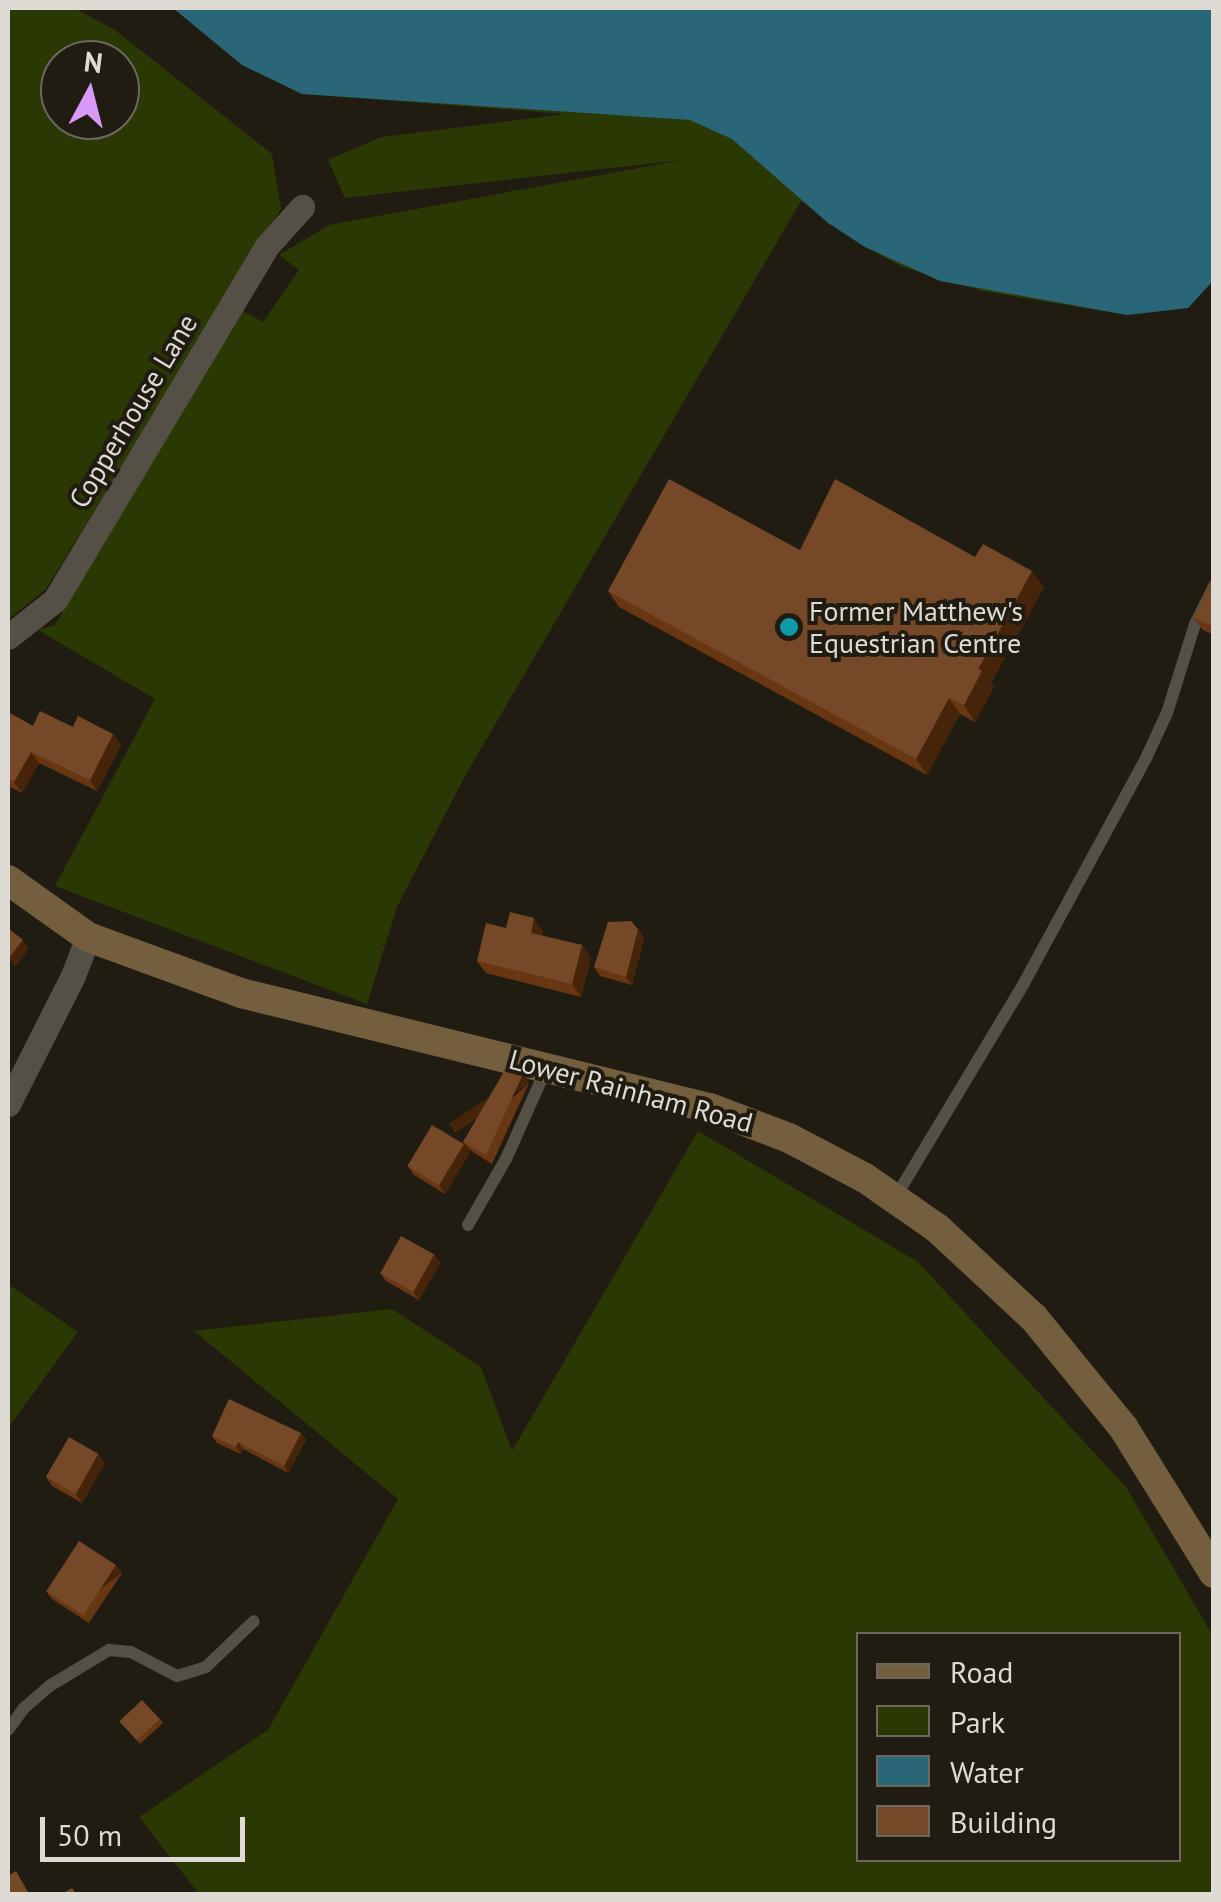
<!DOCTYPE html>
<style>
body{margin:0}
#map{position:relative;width:1221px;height:1902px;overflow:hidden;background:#201c12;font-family:"PT Sans",sans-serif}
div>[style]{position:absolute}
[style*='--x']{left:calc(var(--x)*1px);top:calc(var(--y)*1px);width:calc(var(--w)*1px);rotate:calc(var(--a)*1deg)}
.green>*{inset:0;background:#2a3804}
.water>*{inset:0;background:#296778}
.lane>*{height:12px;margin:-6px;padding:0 6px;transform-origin:6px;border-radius:6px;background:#545045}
.street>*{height:25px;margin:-12.5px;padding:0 12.5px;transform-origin:12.5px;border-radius:12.5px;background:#545045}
.secondary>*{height:30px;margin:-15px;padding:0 15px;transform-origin:15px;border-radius:15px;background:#735f3e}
.wall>*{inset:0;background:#693612}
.shaded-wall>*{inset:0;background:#462409;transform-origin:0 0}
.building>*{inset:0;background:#754827;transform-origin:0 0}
.dots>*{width:28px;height:28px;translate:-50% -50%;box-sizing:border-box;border:5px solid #201c12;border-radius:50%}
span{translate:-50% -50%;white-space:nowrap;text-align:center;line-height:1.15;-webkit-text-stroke:8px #201c12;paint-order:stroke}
.street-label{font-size:28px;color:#dddbd4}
.poi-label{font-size:28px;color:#dddbd4}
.left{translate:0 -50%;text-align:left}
.frame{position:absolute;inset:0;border:10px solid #dddbd4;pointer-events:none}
.legend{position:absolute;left:856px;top:1632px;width:325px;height:230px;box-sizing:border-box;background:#201c12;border:2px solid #6c6860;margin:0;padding:12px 18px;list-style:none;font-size:30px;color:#dddbd4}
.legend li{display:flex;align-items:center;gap:20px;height:50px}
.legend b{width:50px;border:2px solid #6c6860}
.north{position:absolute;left:40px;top:40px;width:100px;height:100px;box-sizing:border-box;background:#201c12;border:2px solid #6c6860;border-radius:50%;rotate:7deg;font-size:28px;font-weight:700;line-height:40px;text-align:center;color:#dddbd4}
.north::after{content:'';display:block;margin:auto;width:35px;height:45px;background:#d99af7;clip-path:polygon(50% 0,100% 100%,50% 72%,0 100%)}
.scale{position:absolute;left:40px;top:1817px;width:205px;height:45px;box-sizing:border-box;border:5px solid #dddbd4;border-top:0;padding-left:12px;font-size:30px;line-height:35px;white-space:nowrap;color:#dddbd4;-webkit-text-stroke:8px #201c12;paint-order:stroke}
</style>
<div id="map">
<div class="green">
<i style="clip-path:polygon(evenodd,8px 8px,74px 8px,115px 30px,272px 154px,281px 209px,46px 589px,8px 620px,8px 8px,60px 60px,120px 60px,120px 120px,60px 120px,60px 60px)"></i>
<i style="clip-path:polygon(173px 8px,1213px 8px,1211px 283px,1188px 308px,1127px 315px,982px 291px,903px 267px,865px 247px,801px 201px,465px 776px,397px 907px,367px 1004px,55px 886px,155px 699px,38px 630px,55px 625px,241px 310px,263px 322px,299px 270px,279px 255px,329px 225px,682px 160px,345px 198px,328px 160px,381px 137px,566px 114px,302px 94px,242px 65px)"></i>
<i style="clip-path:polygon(evenodd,698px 1131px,918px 1262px,1126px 1487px,1213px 1636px,1213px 1894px,199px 1894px,139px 1817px,268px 1730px,398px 1499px,194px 1331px,392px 1309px,481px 1367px,512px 1451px,698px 1131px,858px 1634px,1178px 1634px,1178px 1860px,858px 1860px,858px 1634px)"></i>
<i style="clip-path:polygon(8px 1284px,78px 1332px,8px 1428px)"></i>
</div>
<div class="water">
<i style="clip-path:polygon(173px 8px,1213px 8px,1211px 283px,1188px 308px,1127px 315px,940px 281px,865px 247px,828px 223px,732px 139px,690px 120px,302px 94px,242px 65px)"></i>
</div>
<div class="lane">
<i style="--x:895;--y:1198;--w:251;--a:-59"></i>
<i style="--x:1024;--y:983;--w:258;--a:-61.5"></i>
<i style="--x:1147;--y:756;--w:47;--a:-65.1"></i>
<i style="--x:1167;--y:713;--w:93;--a:-72.5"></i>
<i style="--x:1195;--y:624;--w:42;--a:-63.4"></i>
<i style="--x:468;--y:1225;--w:76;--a:-60.1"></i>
<i style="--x:506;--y:1159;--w:98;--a:-66"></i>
<i style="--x:8;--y:1730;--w:26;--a:-54"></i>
<i style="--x:23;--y:1709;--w:37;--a:-41"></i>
<i style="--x:51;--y:1685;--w:68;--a:-31.1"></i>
<i style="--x:109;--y:1650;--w:22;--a:5"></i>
<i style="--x:131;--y:1652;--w:52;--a:27.6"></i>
<i style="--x:177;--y:1676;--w:30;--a:-17"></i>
<i style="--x:206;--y:1667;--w:66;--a:-43.8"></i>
</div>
<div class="street">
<i style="--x:8;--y:637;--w:60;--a:-38.2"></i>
<i style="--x:55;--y:600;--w:411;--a:-59.1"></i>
<i style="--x:266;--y:247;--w:54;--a:-48"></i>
<i style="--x:8;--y:1104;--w:141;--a:-63.1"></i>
<i style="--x:72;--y:978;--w:44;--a:-68.7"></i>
</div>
<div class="secondary">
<i style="--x:8;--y:880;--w:98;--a:35.5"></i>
<i style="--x:88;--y:937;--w:163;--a:20.1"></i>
<i style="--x:241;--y:993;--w:483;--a:13.8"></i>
<i style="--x:710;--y:1108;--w:85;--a:20.8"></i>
<i style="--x:789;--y:1138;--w:86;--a:27.8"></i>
<i style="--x:865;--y:1178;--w:88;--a:34.8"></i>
<i style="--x:937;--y:1228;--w:132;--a:42.9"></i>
<i style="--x:1034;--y:1318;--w:141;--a:50.8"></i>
<i style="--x:1123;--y:1427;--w:172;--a:58.1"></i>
</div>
<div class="wall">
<i style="clip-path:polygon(800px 550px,975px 557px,1044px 587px,991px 683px,994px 687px,975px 722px,960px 714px,927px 775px,619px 607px,608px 591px)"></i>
<i style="clip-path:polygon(1214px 574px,1214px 635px,1203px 630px,1194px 618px)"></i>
<i style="clip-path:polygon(8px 712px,33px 726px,73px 727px,113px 734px,121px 745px,97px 791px,39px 763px,22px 793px,8px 786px)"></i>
<i style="clip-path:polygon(506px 928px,543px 931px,542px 936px,582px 945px,591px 958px,581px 997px,486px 973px,477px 961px)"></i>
<i style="clip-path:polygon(638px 929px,644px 938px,632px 985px,600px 976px,594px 967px)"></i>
<i style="clip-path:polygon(529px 1083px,492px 1164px,470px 1150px,463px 1142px)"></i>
<i style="clip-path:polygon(464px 1144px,470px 1152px,445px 1194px,414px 1175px,408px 1166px)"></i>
<i style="clip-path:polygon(434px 1254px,440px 1263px,419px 1300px,386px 1281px,380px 1273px)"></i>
<i style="clip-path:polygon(301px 1433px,306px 1440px,288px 1473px,243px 1449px,241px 1454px,217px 1443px,212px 1436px)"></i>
<i style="clip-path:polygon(105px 1463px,82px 1503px,52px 1486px,46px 1477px)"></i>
<i style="clip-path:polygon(116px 1565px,122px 1573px,89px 1623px,52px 1599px,46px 1591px)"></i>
<i style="clip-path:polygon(160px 1719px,163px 1723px,140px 1744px,120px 1722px)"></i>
</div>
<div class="shaded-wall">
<i style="clip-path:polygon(1032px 571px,1044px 587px,991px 683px,994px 687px,975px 722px,964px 705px,978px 669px)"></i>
<i style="clip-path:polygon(949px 698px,960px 714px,927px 775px,916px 759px)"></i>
<i style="clip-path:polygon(113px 734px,121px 745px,97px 791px,90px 780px)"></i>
<i style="clip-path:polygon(31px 752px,39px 763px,22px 793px,14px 782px)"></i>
<i style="clip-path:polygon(534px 918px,543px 931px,540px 946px,531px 933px)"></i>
<i style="clip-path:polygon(638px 929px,644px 938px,632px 985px,626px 977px)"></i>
<i style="clip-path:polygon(23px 940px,29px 949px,15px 967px,9px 958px)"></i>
<i style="clip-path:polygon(582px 945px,591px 958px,581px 997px,572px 984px)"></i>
<i style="left:523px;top:1074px;width:11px;height:89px;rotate:56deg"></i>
<i style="clip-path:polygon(464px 1144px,470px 1152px,445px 1194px,439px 1185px)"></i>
<i style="clip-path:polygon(434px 1254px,440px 1263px,419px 1300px,413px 1291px)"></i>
<i style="clip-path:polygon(301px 1433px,306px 1440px,288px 1473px,284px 1466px)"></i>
<i style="clip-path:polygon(238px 1442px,243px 1449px,241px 1454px,236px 1447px)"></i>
<i style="clip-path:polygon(99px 1454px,105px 1463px,82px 1503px,76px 1494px)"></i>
<i style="left:116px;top:1565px;width:10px;height:60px;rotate:53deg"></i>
</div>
<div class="building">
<i style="clip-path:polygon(669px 479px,800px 550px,835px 479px,975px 557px,983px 544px,1032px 571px,978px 669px,982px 671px,964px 705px,949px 698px,916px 759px,608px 591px)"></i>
<i style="clip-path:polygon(1214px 574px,1214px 627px,1194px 618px)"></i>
<i style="clip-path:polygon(40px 711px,73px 727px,78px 716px,113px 734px,90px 780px,31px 752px,14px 782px,8px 778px,8px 712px,33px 726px)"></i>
<i style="clip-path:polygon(510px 912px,534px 918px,531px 933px,582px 945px,572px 984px,477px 961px,486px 923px,506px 928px)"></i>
<i style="clip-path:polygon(631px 921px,638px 929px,626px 977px,594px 967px,608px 922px)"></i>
<i style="clip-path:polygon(8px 928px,23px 940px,9px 958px,8px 957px)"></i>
<i style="clip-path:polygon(505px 1070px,523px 1074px,486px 1155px,463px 1142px)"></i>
<i style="left:432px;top:1125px;width:37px;height:48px;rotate:31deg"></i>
<i style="left:401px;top:1236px;width:38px;height:43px;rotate:29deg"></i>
<i style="clip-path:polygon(229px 1399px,301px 1433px,284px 1466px,238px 1442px,236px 1447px,212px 1436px)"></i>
<i style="left:69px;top:1437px;width:34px;height:46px;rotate:30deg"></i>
<i style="left:79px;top:1541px;width:44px;height:60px;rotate:33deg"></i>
<i style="left:142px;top:1700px;width:26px;height:31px;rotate:47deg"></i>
<i style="clip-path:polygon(16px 1871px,29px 1894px,8px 1894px,8px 1876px)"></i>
<i style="clip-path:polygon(72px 1888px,76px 1894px,62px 1894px)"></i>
</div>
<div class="dots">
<i style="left:789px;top:627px;background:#0f9aa8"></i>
</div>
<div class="street-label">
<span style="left:133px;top:411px;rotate:-59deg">Copperhouse Lane</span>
<span style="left:631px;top:1091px;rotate:15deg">Lower Rainham Road</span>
</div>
<div class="poi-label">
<span class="left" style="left:809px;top:627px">Former Matthew's<br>Equestrian Centre</span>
</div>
<div class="frame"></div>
<ul class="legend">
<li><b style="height:12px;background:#735f3e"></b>Road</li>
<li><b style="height:28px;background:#2a3804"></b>Park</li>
<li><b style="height:28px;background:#296778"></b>Water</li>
<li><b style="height:28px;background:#754827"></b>Building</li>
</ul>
<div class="north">N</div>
<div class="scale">50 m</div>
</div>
